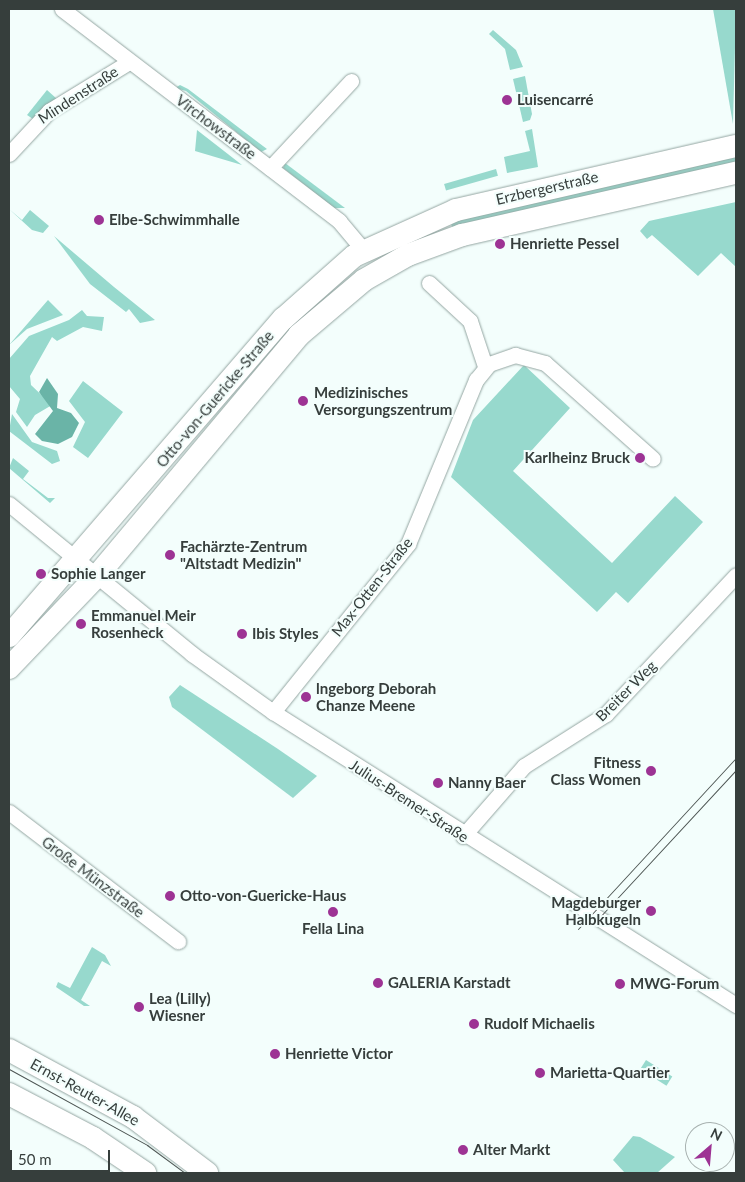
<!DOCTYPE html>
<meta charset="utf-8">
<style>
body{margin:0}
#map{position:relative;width:745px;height:1182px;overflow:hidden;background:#f3fefc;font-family:Lato,sans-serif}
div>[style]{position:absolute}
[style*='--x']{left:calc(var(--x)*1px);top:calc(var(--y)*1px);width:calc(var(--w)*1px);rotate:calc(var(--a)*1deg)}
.green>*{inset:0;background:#97d9cd;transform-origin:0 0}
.water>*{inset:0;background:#6ab4a7}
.roads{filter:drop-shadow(0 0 1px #94a6a2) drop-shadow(0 0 1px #94a6a2)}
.street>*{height:15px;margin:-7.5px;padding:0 7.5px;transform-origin:7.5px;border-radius:7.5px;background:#fff}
.secondary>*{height:22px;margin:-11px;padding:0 11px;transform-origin:11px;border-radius:11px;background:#fff}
.tram>*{height:1px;margin:-0.5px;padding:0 0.5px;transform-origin:0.5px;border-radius:0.5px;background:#4e5654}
.dots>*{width:14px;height:14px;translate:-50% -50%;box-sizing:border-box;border:2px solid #f3fefc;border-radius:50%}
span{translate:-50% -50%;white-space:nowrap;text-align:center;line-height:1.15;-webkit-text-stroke:4px #f3fefc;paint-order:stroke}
.street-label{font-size:15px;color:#363e3c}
.poi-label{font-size:15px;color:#363e3c;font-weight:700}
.left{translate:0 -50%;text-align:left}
.right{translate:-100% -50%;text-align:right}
.frame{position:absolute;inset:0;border:10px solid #363e3c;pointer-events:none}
.north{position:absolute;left:685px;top:1122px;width:50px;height:50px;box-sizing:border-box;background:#f3fefc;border:1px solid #a7b1af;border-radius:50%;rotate:27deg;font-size:14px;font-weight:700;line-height:20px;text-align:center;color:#363e3c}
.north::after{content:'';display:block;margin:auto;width:18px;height:22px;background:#9d3394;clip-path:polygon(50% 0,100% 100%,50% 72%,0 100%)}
.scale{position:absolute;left:10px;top:1150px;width:100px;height:22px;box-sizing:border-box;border:2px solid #363e3c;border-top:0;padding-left:6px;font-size:15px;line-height:18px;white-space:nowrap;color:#363e3c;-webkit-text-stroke:4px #f3fefc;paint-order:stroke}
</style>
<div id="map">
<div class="green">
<i style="clip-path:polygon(713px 9px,736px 9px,733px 124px)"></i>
<i style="clip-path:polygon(493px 30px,516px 50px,523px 67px,510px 70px,505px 49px,489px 34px)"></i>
<i style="clip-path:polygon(525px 76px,532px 114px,530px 120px,523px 122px,513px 79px)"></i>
<i style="clip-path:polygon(180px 85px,188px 89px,267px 149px,261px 152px,186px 91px,175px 88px)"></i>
<i style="clip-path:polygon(47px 90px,57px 99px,33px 119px,27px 115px)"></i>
<i style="clip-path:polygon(532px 129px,538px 167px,507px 173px,504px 157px,530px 151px,525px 131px)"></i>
<i style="clip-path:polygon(197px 130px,242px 165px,195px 151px)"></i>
<i style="clip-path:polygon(736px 155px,736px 164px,453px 230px,450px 220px)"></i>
<i style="clip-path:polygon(285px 163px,345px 208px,334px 208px,283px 168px)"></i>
<i style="left:496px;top:169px;width:7px;height:54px;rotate:74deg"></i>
<i style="clip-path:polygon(736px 202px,736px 267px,721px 253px,698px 276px,652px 235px,647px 239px,640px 231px,649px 221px)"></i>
<i style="clip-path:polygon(9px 209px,22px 220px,30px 210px,49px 226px,43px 233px,32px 230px)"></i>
<i style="clip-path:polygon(54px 236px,114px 287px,155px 320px,140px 323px,129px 309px,126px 312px,90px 284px)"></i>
<i style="clip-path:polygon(48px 300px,63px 315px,27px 329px,9px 345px)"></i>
<i style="clip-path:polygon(82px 310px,87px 316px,104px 317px,102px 331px,83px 327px,57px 341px,52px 337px,30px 376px,31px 385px,52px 405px,35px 415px,27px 427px,16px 412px,20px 399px,9px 386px,9px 359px,29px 336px,69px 320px)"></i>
<i style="clip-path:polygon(524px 365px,570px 408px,513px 471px,612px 563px,675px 496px,703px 522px,628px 603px,616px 592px,597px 612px,451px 477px,473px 420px)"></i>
<i style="clip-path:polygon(83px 381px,123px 412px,88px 458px,73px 447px,85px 422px,69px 401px)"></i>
<i style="clip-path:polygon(12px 414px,32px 442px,57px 451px,60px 461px,52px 464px,9px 431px)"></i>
<i style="clip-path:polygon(13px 458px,29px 471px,23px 479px,48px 498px,55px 498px,50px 503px,9px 468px)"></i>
<i style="clip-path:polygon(180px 685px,278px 749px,317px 776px,293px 798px,172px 707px,169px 697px)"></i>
<i style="clip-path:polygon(92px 947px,105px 955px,111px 966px,102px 961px,81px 1000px,90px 1006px,84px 1006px,56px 987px,58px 982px,70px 988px)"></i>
<i style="left:646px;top:1060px;width:31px;height:11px;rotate:32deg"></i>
<i style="clip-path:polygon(633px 1136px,640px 1137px,675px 1157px,657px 1173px,625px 1173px,613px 1160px)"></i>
</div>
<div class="water">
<i style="clip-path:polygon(47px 378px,58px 394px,57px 408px,71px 413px,79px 423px,72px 437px,58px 444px,42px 441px,35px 434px,53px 411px,39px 392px)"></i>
</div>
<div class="roads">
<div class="street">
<i style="--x:62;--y:9;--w:349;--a:37.4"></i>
<i style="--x:339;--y:221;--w:39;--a:50"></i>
<i style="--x:9;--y:154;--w:59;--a:-47.1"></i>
<i style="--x:49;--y:111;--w:94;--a:-31.5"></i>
<i style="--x:270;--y:168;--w:119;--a:-47"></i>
<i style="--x:429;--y:283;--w:56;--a:42.8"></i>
<i style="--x:470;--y:321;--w:47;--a:71.6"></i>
<i style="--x:9;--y:504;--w:237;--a:39.3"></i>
<i style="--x:192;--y:654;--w:100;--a:35.6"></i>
<i style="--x:273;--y:712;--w:548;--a:32.33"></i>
<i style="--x:273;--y:712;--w:216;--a:-51.2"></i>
<i style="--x:408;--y:544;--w:178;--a:-67.5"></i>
<i style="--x:476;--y:380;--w:21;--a:-51"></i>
<i style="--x:489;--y:364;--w:28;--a:-19"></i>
<i style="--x:515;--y:355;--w:31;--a:15"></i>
<i style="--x:545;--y:363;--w:144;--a:41.6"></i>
<i style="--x:9;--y:812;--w:213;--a:37.4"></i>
<i style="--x:463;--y:836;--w:93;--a:-48.9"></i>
<i style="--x:524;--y:766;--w:97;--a:-32.4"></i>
<i style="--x:606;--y:714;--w:190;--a:-46.9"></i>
</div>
<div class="secondary">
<i style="--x:9;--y:636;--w:419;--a:-49.2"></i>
<i style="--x:283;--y:319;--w:95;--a:-41.6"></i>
<i style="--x:354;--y:256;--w:112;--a:-24.3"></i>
<i style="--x:456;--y:210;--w:287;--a:-12.9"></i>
<i style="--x:9;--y:668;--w:127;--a:-46.3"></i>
<i style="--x:97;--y:576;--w:314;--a:-50"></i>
<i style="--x:299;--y:335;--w:85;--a:-40.2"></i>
<i style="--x:364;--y:280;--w:51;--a:-29.6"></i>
<i style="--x:408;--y:255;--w:58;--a:-20.3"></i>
<i style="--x:462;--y:235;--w:281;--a:-12.8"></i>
<i style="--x:9;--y:1050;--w:141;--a:28.4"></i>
<i style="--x:133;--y:1117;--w:93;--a:37.1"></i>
<i style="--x:9;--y:1094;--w:95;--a:27.6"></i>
<i style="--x:93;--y:1138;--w:63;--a:33.9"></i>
</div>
</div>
<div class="tram">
<i style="--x:597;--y:920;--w:205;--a:-47.2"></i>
<i style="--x:578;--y:929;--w:233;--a:-47.3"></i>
<i style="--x:9;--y:1069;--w:158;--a:28.8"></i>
<i style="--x:147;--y:1145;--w:47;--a:36.4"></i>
</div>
<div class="dots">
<i style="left:507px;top:100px;background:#9d3394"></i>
<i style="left:99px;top:220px;background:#9d3394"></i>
<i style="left:500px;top:244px;background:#9d3394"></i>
<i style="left:303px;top:401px;background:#9d3394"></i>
<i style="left:640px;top:458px;background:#9d3394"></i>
<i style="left:170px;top:555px;background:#9d3394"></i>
<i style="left:41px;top:574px;background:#9d3394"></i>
<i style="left:81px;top:624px;background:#9d3394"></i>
<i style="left:242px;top:634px;background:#9d3394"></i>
<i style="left:306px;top:697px;background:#9d3394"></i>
<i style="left:651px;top:771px;background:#9d3394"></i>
<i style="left:438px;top:783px;background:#9d3394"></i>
<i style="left:170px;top:896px;background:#9d3394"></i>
<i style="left:651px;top:911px;background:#9d3394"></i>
<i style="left:333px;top:912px;background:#9d3394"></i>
<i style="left:378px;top:983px;background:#9d3394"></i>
<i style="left:620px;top:984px;background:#9d3394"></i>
<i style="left:139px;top:1007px;background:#9d3394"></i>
<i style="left:474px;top:1024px;background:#9d3394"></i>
<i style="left:275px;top:1054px;background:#9d3394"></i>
<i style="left:540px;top:1073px;background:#9d3394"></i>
<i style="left:463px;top:1150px;background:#9d3394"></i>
</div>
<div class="street-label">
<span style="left:78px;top:95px;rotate:-33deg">Mindenstraße</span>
<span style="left:216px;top:127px;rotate:37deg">Virchowstraße</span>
<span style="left:547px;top:188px;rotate:-13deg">Erzbergerstraße</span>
<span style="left:215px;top:399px;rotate:-50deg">Otto-von-Guericke-Straße</span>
<span style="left:372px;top:587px;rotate:-52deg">Max-Otten-Straße</span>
<span style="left:626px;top:691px;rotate:-45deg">Breiter Weg</span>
<span style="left:409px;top:801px;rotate:33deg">Julius-Bremer-Straße</span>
<span style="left:93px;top:877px;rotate:37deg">Große Münzstraße</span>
<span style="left:85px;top:1092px;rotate:29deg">Ernst-Reuter-Allee</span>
</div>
<div class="poi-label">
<span class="left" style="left:517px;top:100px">Luisencarré</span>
<span class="left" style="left:109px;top:220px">Elbe-Schwimmhalle</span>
<span class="left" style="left:510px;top:244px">Henriette Pessel</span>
<span class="left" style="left:314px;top:401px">Medizinisches<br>Versorgungszentrum</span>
<span class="right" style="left:630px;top:458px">Karlheinz Bruck</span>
<span class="left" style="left:180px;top:555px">Fachärzte-Zentrum<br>"Altstadt Medizin"</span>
<span class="left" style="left:51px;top:574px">Sophie Langer</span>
<span class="left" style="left:91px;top:624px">Emmanuel Meir<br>Rosenheck</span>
<span class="left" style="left:252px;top:634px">Ibis Styles</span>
<span class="left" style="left:316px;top:697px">lngeborg Deborah<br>Chanze Meene</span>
<span class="right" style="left:641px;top:771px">Fitness<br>Class Women</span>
<span class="left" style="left:448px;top:783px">Nanny Baer</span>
<span class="left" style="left:180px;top:896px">Otto-von-Guericke-Haus</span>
<span class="right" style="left:641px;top:911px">Magdeburger<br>Halbkugeln</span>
<span style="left:333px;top:929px">Fella Lina</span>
<span class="left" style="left:388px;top:983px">GALERIA Karstadt</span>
<span class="left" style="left:630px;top:984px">MWG-Forum</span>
<span class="left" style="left:149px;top:1007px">Lea (Lilly)<br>Wiesner</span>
<span class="left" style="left:484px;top:1024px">Rudolf Michaelis</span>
<span class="left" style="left:285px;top:1054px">Henriette Victor</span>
<span class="left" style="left:550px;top:1073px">Marietta-Quartier</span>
<span class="left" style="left:473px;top:1150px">Alter Markt</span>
</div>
<div class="frame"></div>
<div class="north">N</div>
<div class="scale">50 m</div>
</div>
